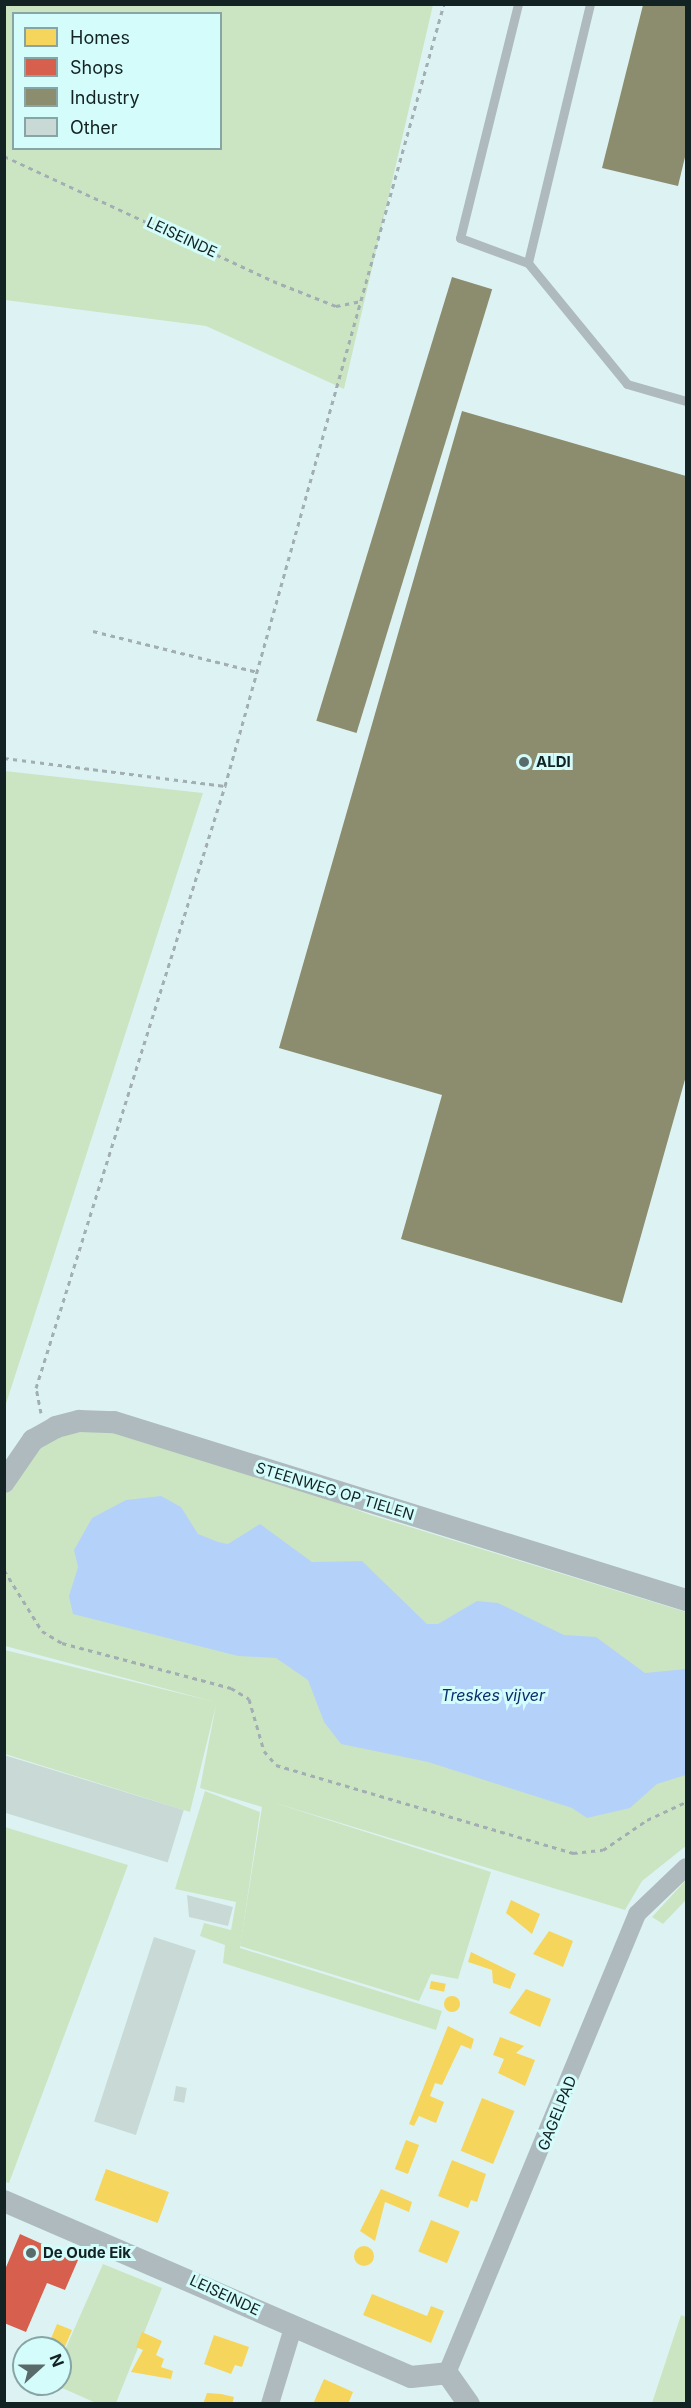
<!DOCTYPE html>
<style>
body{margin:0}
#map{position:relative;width:691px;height:2408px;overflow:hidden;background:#ddf3f3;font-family:Inter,sans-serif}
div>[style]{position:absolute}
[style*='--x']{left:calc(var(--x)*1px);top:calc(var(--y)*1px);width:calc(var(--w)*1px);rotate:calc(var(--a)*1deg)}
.green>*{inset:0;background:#cbe5c3}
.water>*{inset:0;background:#b4d2f9}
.homes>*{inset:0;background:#f6d55c;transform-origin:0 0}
.round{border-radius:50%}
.shops>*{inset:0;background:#d6604d}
.industry>*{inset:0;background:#8c8c6e;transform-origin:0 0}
.building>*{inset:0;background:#c9dad6;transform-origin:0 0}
.path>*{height:3px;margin-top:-1.5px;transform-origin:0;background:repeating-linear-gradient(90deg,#a2aeb1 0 4.5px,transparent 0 9px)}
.service>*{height:9px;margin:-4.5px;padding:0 4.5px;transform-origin:4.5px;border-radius:4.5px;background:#aebabe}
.minor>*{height:18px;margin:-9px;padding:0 9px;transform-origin:9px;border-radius:9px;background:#aebabe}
.tertiary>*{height:22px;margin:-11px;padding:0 11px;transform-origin:11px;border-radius:11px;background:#aebabe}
.dots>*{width:16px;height:16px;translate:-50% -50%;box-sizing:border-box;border:3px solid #d4fcfb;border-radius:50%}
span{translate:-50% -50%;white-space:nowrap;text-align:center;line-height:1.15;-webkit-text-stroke:6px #d4fcfb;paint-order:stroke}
.street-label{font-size:15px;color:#132222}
.poi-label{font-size:15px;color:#132222;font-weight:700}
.left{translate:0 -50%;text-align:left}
.water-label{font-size:16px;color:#0a306f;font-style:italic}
.frame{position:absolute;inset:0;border:6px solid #132222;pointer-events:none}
.legend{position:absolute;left:12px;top:12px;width:210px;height:138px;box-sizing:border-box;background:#d4fcfb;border:2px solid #87a5a4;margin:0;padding:8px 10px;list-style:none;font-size:18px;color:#132222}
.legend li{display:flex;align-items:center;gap:12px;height:30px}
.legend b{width:30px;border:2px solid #87a5a4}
.north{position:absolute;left:12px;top:2336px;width:60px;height:60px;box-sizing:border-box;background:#d4fcfb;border:2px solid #87a5a4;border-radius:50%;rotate:69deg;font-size:16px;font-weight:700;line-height:24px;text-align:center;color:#132222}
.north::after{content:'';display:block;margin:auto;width:21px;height:27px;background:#5a6b6b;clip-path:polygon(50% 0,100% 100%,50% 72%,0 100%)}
</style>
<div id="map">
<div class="green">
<i style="clip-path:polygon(evenodd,5px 4px,433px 5px,344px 389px,206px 326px,5px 300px,5px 4px,14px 14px,220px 14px,220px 148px,14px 148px,14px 14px)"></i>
<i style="clip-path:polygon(5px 771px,203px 793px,5px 1407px,4px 771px)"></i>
<i style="clip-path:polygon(58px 1415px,126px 1426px,371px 1515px,686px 1612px,686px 1846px,642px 1881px,625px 1910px,272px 1802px,491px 1872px,458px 1979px,431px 1974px,419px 2001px,240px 1946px,262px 1807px,200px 1788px,216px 1705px,190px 1812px,5px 1754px,5px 1650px,215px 1702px,5px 1646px,4px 1492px,27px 1432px)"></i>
<i style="clip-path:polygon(205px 1791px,260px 1812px,240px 1948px,442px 2011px,436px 2030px,223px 1963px,225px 1945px,200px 1936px,204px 1923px,231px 1930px,236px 1902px,175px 1889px)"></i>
<i style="clip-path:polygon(5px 1827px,128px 1865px,9px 2183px,4px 2182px)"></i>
<i style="clip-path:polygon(686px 1880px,686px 1900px,663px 1924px,652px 1917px)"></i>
<i style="clip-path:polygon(103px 2264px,162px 2288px,116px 2403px,96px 2403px,53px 2384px,60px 2384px,60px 2361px)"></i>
<i style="clip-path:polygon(681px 2315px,686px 2317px,686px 2403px,652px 2403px)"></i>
</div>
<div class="water">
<i style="clip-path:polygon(161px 1496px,181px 1507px,198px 1534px,218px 1542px,228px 1544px,260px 1524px,312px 1562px,362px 1561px,427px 1624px,438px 1624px,477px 1601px,498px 1603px,564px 1635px,596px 1637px,645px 1673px,686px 1669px,686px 1775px,657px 1784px,630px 1808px,587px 1818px,572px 1808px,428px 1762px,341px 1744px,324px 1722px,308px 1680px,276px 1658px,238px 1656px,73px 1614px,69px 1596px,78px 1567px,74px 1550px,92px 1518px,126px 1500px)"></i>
</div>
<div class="homes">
<i style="clip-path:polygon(511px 1900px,540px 1914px,532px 1934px,506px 1913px)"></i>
<i style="clip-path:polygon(549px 1931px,573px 1941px,563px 1967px,533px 1954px)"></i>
<i style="clip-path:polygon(471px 1952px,516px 1974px,510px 1989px,493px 1983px,492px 1970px,468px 1962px)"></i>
<i style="left:431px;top:1981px;width:15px;height:8px;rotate:11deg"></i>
<i style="clip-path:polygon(526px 1989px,551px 1999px,540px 2027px,509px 2013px)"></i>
<i class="round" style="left:444px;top:1996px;width:16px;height:16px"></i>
<i style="clip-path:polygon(448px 2026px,474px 2039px,471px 2049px,461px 2045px,442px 2085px,435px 2083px,430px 2096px,444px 2102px,436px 2123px,419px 2116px,414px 2126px,409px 2124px)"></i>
<i style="clip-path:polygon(500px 2037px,524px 2046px,516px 2053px,535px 2060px,525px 2086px,498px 2073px,504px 2059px,493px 2055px)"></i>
<i style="left:482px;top:2098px;width:35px;height:57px;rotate:22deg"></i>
<i style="left:406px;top:2140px;width:14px;height:31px;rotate:21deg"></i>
<i style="clip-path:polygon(452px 2160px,486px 2174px,477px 2202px,471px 2200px,468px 2208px,438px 2196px)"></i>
<i style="left:106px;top:2169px;width:67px;height:33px;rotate:20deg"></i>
<i style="clip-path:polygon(381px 2189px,412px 2202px,409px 2212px,385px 2202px,375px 2241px,360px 2231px)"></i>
<i style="left:431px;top:2220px;width:31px;height:34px;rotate:22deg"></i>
<i class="round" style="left:354px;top:2246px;width:20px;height:20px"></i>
<i style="clip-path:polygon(372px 2294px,427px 2316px,431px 2306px,444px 2311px,431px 2343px,363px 2315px)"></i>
<i style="clip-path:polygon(57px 2324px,72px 2330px,60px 2358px,60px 2348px,47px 2348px)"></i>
<i style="clip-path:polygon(142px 2332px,162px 2341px,156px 2355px,164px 2359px,161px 2367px,173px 2371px,171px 2379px,131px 2372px,143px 2350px,136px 2347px)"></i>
<i style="clip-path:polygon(214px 2335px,249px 2347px,242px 2367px,235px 2365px,231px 2374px,204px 2364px)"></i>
<i style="clip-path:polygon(324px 2379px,353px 2392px,348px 2404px,313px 2404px)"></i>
<i style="clip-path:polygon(207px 2393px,221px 2394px,234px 2397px,232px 2404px,203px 2404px)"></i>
</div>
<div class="shops">
<i style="clip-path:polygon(20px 2234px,78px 2260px,65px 2290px,47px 2283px,26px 2332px,4px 2323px,4px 2272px)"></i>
</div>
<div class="industry">
<i style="clip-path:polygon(643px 5px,686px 5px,686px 153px,678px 186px,602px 168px)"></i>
<i style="left:452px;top:277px;width:42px;height:464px;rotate:17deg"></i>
<i style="clip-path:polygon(462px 411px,686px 476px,686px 1076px,622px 1303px,401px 1239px,442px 1095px,279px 1048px)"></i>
</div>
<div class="building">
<i style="left:4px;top:1755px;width:188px;height:55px;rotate:17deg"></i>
<i style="clip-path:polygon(187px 1895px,233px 1907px,228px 1926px,189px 1917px)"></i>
<i style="left:154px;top:1937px;width:44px;height:194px;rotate:18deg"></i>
<i style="left:176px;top:2086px;width:11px;height:15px;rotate:10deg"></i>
<i style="clip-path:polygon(60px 2361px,72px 2366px,65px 2380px,60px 2378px)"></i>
</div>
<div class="path">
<i style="--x:4;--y:156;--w:297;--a:24.9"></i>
<i style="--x:273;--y:281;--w:68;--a:21.6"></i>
<i style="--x:336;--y:306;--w:26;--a:-11"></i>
<i style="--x:93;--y:631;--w:169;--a:14"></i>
<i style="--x:4;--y:758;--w:223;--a:7.2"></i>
<i style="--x:41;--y:1413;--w:25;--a:-101"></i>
<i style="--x:36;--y:1388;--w:631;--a:-72.57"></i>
<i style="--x:225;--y:786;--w:812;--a:-74.36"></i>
<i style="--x:4;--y:1570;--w:72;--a:58.1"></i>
<i style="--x:42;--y:1631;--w:23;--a:31"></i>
<i style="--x:62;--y:1643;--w:175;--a:14.9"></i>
<i style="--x:231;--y:1688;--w:21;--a:31"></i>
<i style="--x:249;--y:1699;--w:54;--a:73.9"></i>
<i style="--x:264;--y:1751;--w:18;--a:49"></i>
<i style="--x:276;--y:1765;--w:310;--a:16.5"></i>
<i style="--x:573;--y:1853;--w:30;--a:-6"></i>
<i style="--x:603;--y:1850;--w:53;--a:-34.3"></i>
<i style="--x:647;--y:1820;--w:43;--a:-24.8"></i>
</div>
<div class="service">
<i style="--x:518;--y:4;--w:241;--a:103.9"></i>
<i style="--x:460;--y:238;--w:72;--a:20.2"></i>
<i style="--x:590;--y:4;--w:266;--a:103.5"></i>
<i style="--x:528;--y:263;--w:156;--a:50.7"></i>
<i style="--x:627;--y:384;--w:61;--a:16.1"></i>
</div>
<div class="minor">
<i style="--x:447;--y:2373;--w:497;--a:-67.5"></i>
<i style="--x:637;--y:1914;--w:68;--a:-43.8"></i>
<i style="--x:270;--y:2404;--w:79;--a:-73.2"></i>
</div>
<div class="tertiary">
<i style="--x:4;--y:1482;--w:51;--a:-55.4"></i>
<i style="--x:33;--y:1440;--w:26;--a:-29"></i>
<i style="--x:56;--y:1427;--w:24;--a:-15"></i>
<i style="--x:79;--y:1421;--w:35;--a:2"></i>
<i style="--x:114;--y:1422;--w:599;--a:17.29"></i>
<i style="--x:4;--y:2201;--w:443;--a:23.4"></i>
<i style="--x:411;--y:2377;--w:36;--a:-6"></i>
<i style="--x:447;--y:2373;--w:38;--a:55"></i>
</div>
<div class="dots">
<i style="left:524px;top:762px;background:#5a6b6b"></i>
<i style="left:31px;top:2253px;background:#5a6b6b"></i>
</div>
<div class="street-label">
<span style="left:182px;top:237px;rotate:25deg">LEISEINDE</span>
<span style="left:335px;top:1491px;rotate:17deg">STEENWEG OP TIELEN</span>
<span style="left:557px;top:2113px;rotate:-68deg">GAGELPAD</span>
<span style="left:225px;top:2295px;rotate:25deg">LEISEINDE</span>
</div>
<div class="poi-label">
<span class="left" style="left:536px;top:762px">ALDI</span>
<span class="left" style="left:43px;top:2253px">De Oude Eik</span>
</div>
<div class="water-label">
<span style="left:493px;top:1695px">Treskes vijver</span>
</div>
<div class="frame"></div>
<ul class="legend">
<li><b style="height:16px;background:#f6d55c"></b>Homes</li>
<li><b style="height:16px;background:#d6604d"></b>Shops</li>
<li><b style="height:16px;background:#8c8c6e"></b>Industry</li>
<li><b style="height:16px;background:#c9dad6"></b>Other</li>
</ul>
<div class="north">N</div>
</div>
